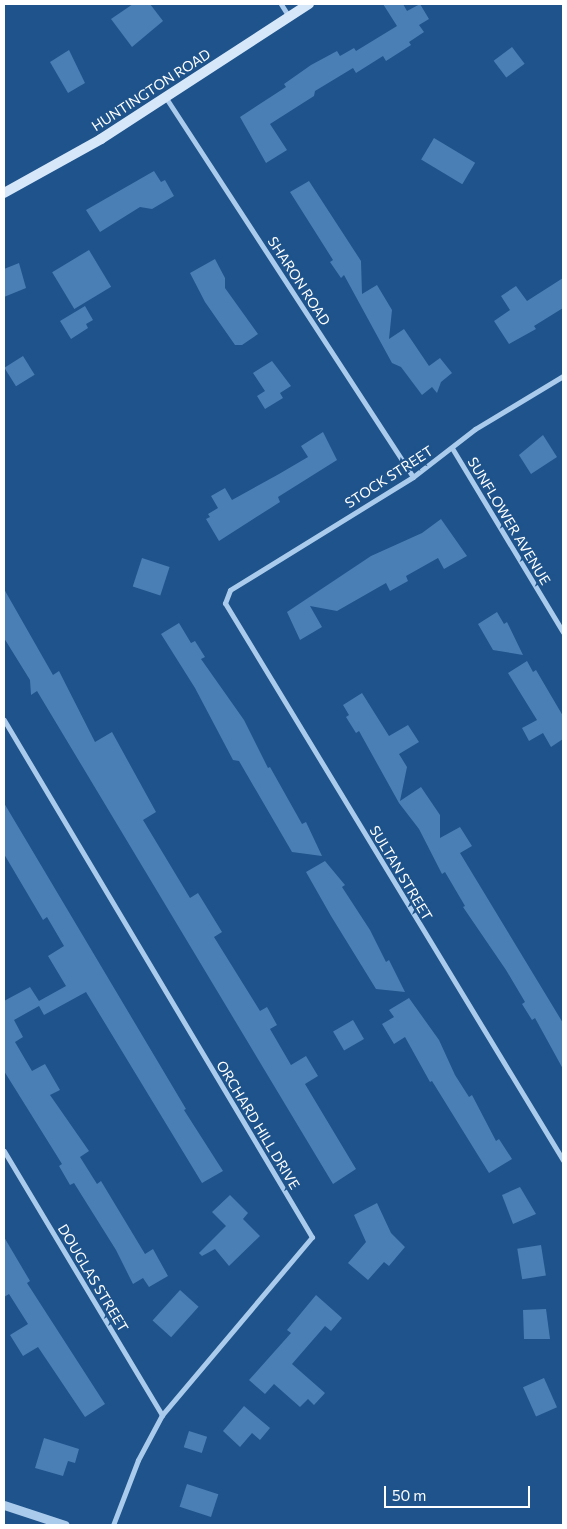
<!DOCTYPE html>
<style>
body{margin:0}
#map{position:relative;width:567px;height:1529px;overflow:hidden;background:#1e538b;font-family:Commissioner,sans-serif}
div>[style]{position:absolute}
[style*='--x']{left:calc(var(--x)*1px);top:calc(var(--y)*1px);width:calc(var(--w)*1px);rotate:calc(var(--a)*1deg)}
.building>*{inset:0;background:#4a7fb5;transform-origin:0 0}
.minor>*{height:5px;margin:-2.5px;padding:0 2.5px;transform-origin:2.5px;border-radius:2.5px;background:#aacbec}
.tertiary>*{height:9px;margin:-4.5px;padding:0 4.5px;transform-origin:4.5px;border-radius:4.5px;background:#aacbec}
.secondary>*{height:10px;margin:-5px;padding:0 5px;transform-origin:5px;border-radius:5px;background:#d6e7f9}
span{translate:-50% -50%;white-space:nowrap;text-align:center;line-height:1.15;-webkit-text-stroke:4.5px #1e538b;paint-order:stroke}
.street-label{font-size:14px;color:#fff}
.frame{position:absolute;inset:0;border:5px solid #fff;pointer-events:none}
.scale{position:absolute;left:384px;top:1486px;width:146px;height:22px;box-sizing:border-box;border:2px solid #fff;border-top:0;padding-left:6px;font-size:15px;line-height:18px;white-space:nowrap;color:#fff;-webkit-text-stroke:4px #1e538b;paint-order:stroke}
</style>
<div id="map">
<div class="building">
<i style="clip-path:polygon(133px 4px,150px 4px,163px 21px,132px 47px,111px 19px)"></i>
<i style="clip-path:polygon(383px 4px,403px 4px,407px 11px,420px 4px,429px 19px,419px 25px,424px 32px,409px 42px,411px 45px,386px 61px,383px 56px,356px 73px,353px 68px,315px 91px,314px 96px,270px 124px,287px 150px,266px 163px,240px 117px,286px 87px,284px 84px,311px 65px,337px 51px,340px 56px,354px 48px,356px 51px,397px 26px)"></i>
<i style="left:512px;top:47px;width:21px;height:23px;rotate:53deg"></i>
<i style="clip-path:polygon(69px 50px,85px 83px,68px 93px,50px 62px)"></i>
<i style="left:434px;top:138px;width:48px;height:25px;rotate:31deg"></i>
<i style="clip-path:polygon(154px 171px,161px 182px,165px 180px,174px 196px,152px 209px,140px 207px,100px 232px,86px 210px)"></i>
<i style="clip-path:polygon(309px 181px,361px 261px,362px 294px,377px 285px,392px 310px,389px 339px,404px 329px,429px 366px,440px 358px,452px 373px,441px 382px,437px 393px,432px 387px,422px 395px,401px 367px,392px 363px,344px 275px,341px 278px,330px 262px,333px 260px,290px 192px)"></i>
<i style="left:89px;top:250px;width:43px;height:43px;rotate:59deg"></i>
<i style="clip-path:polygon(215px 259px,225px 278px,225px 288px,258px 334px,242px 345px,235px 345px,205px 302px,190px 273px)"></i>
<i style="clip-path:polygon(19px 263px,26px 288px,4px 297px,4px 269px)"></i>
<i style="clip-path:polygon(563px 278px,563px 308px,534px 326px,536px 329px,509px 344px,494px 321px,510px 310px,501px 296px,516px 286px,527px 301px)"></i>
<i style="clip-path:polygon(85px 306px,93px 320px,86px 324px,88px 328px,71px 339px,60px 321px)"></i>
<i style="left:23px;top:356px;width:22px;height:22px;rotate:58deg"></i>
<i style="clip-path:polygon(272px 361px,291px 386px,280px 393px,283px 398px,265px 409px,257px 396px,265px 391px,253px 373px)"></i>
<i style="clip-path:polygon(323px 432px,337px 460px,278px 497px,280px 502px,219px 541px,206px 519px,210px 517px,208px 514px,218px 508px,211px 496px,225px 488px,232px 500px,279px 474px,308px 457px,301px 446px)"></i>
<i style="clip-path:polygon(543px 435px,557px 457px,531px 474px,519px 455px)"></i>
<i style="clip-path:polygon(441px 519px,467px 556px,444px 569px,438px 558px,406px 576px,408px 581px,390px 591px,386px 583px,337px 611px,310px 606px,322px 627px,300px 640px,287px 612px,371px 556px,422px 533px)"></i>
<i style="left:142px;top:558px;width:29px;height:30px;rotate:18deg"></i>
<i style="clip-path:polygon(4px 589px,53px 675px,59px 671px,95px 742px,112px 732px,156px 812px,143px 820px,190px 898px,198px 893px,222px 932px,214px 937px,260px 1011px,267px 1007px,277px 1025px,270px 1029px,291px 1065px,306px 1056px,318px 1076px,305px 1084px,356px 1169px,333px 1184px,43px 701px,37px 691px,31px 695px,30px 680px,4px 638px)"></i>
<i style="clip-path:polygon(497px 612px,504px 624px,507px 622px,523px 655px,493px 650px,478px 624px)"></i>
<i style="clip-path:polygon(179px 623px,191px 643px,195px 641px,205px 657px,201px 659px,244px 720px,268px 768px,270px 767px,302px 824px,306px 822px,322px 856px,292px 852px,239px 761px,233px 760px,195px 688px,161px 634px)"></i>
<i style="clip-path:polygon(527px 661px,533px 672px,536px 670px,563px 716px,563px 739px,551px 747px,543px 733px,529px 741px,522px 728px,537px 720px,508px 673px)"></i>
<i style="clip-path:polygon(362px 693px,389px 736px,408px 725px,419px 742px,399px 754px,407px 767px,400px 801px,421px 787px,440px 815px,440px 838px,460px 827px,472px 846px,460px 853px,563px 1023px,563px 1069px,535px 1018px,532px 1020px,522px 1004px,525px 1002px,506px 970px,463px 907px,465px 906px,445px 872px,442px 874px,419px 829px,399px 803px,359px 731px,356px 733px,346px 717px,349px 715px,343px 705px)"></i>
<i style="clip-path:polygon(4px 803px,186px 1109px,184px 1110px,223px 1171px,202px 1183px,86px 992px,44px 1015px,39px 1006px,14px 1020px,23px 1037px,15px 1042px,32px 1071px,45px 1064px,60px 1090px,50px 1095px,89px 1151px,80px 1157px,97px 1184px,101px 1181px,145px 1254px,153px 1249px,168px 1276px,149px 1287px,143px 1278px,133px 1284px,116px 1250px,74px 1183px,70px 1185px,59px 1166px,62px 1164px,4px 1071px,4px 1001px,30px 987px,39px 1001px,66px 986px,48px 956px,64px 946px,47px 917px,43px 920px,4px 854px)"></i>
<i style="clip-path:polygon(325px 861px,345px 885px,342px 887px,370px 930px,386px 962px,389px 960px,405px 992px,376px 989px,331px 916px,306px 872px)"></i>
<i style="clip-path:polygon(409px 998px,439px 1040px,455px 1075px,469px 1097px,472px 1095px,496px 1141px,499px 1139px,512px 1159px,489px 1173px,432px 1081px,430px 1082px,405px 1037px,394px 1044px,382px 1024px,394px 1017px,389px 1010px)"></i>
<i style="left:353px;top:1020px;width:22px;height:23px;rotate:60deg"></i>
<i style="clip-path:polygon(520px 1187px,536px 1214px,513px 1224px,502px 1195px)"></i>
<i style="clip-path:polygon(230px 1195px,248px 1213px,243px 1219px,260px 1236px,229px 1266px,215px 1249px,202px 1256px,199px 1253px,226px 1226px,212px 1212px)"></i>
<i style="clip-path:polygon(377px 1203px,391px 1233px,405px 1247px,389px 1266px,384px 1262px,368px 1280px,348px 1263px,366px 1242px,354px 1215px)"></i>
<i style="clip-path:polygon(4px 1237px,30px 1281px,27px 1283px,105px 1404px,85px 1417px,38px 1347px,23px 1356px,10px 1335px,28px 1324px,9px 1294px,4px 1297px)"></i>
<i style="left:541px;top:1245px;width:31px;height:24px;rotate:81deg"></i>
<i style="left:180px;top:1290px;width:25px;height:41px;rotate:42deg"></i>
<i style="clip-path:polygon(316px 1295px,342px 1318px,331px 1331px,325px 1326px,292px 1364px,325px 1393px,314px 1405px,308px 1399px,300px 1407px,274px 1384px,265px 1394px,249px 1380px,291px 1333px,287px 1330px)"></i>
<i style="clip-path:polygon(546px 1309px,550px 1339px,524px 1339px,523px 1310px)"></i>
<i style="left:544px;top:1378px;width:32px;height:23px;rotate:66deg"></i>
<i style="clip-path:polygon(244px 1406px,270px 1428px,260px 1440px,252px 1433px,240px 1447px,223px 1431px)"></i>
<i style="left:189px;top:1431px;width:19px;height:17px;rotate:18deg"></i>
<i style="clip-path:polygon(44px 1438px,79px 1449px,75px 1463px,68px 1461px,63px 1476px,35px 1468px)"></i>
<i style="left:187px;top:1484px;width:33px;height:24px;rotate:18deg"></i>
</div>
<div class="minor">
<i style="--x:281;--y:4;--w:15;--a:58"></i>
<i style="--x:166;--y:98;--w:452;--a:56.9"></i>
<i style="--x:563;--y:376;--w:103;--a:148.9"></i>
<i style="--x:475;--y:429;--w:78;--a:142.3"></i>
<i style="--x:413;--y:477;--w:215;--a:148.3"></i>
<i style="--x:230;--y:590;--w:14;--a:111"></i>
<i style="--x:225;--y:603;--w:652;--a:58.75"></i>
<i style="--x:452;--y:448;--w:215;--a:58.9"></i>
<i style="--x:4;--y:720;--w:602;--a:59.22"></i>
<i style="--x:312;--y:1237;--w:233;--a:130.1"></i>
<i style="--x:162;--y:1415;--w:51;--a:118.1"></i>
<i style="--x:138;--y:1460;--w:70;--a:111"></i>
<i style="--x:4;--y:1151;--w:308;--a:59.1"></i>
</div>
<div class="tertiary">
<i style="--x:4;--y:1505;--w:64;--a:18.2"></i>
</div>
<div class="secondary">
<i style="--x:4;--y:193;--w:111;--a:-29.1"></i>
<i style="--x:101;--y:139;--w:248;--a:-33"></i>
</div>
<div class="street-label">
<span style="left:151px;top:90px;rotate:-33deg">HUNTINGTON ROAD</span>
<span style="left:299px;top:281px;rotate:57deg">SHARON ROAD</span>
<span style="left:389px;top:477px;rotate:-33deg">STOCK STREET</span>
<span style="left:509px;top:521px;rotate:59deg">SUNFLOWER AVENUE</span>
<span style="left:401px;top:873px;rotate:59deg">SULTAN STREET</span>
<span style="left:258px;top:1125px;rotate:59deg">ORCHARD HILL DRIVE</span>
<span style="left:93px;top:1278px;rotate:59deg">DOUGLAS STREET</span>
</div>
<div class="frame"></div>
<div class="scale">50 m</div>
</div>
